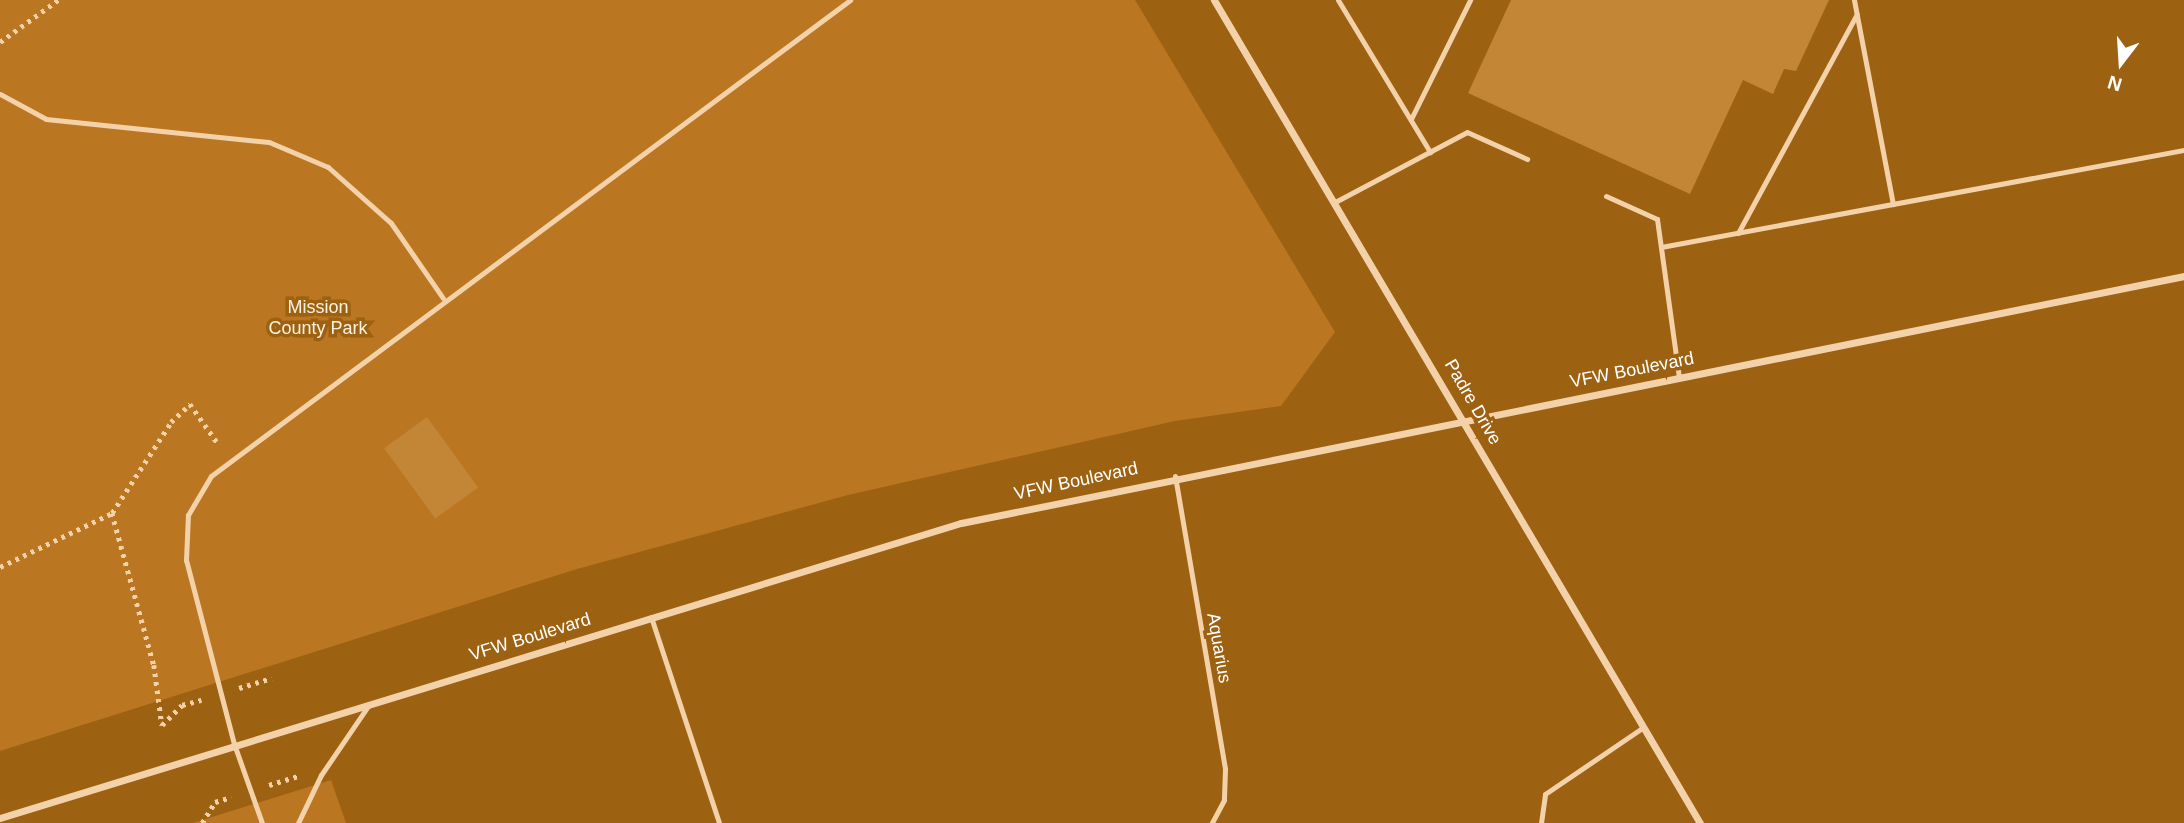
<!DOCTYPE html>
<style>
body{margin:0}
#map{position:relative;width:2184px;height:823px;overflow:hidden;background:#9d6112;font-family:Arial,sans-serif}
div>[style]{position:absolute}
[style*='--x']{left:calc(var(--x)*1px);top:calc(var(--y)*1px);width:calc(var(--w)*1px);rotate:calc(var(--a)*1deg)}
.green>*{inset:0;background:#bb7621}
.building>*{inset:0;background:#c38536;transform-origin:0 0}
.path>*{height:4.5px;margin-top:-2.25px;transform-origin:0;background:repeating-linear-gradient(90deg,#f4d2a9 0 3.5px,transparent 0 8.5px)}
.service>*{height:5px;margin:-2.5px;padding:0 2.5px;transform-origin:2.5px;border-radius:2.5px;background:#f4d2a9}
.minor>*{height:7px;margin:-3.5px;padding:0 3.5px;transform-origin:3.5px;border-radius:3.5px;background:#f4d2a9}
span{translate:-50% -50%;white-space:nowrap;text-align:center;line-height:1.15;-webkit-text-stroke:7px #9d6112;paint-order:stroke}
.park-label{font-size:18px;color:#fef0df}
.street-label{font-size:18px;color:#fff}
.north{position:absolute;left:2086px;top:28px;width:70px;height:70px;-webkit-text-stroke:5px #9d6112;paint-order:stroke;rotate:197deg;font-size:19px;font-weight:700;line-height:28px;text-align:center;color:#fff}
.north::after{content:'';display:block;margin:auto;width:24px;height:32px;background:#fff;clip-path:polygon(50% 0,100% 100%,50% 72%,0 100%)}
</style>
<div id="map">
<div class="green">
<i style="clip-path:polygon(0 0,1135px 0,1335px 332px,1281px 406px,1175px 421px,848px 495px,577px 569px,0 751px)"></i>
<i style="clip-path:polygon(331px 780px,346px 823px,193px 823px)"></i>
</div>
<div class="building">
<i style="clip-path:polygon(1511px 0,1829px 0,1796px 71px,1784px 69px,1773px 94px,1743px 80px,1690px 194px,1468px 93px)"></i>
<i style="left:427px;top:417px;width:87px;height:53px;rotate:54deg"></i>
</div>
<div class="path">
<i style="--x:0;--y:42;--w:72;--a:-35.9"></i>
<i style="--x:112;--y:513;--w:158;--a:74.6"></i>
<i style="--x:154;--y:665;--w:61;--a:82.4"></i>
<i style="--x:162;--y:725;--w:28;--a:-45"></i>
<i style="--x:182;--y:705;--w:20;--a:-15"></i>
<i style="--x:0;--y:567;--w:124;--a:-25.7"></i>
<i style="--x:112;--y:513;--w:108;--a:-57"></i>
<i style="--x:171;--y:422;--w:26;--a:-43"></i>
<i style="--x:190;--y:404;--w:50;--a:54.7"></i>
<i style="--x:239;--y:688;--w:34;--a:-17"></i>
<i style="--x:269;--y:785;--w:30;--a:-17"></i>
<i style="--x:202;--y:823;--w:25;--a:-58"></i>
<i style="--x:215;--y:802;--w:17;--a:-17"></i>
</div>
<div class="service">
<i style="--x:1338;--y:0;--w:178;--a:58.8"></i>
<i style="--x:1854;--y:0;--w:208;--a:79.2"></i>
<i style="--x:0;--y:94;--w:52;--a:28.5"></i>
<i style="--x:46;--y:119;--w:224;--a:5.9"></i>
<i style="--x:269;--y:142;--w:64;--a:23"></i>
<i style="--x:328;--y:167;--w:84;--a:41.6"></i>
<i style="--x:391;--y:223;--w:91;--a:55.3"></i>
<i style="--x:1411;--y:119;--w:133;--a:-63.6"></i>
<i style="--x:1606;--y:196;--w:56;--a:24.3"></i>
<i style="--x:1657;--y:219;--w:160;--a:82.1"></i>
<i style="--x:1335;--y:202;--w:149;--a:-27.9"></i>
<i style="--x:1467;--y:132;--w:66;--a:24.2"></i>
<i style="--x:1738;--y:233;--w:249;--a:-61.5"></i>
<i style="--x:1661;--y:247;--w:532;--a:-10.51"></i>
<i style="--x:1175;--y:476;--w:297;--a:80.3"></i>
<i style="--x:1225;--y:769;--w:31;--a:92"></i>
<i style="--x:1224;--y:800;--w:26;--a:118"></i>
<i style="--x:651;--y:617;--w:217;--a:71.7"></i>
<i style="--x:262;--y:823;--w:84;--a:-109.5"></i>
<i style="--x:234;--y:744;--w:190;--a:-104.6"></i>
<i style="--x:186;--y:560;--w:45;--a:-87.5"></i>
<i style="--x:188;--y:515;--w:45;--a:-59.5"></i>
<i style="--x:211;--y:476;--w:797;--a:-36.68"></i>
<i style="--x:298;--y:823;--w:53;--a:-64.4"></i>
<i style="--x:321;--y:775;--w:83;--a:-55.7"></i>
<i style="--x:1541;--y:823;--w:29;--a:-82"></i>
<i style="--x:1545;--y:794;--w:117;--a:-34.2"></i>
</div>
<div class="minor">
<i style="--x:1214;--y:0;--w:956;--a:59.44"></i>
<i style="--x:0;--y:818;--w:1005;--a:-17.07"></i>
<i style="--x:961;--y:523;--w:1248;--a:-11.42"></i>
</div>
<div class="park-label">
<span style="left:318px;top:318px">Mission<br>County Park</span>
</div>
<div class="street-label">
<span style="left:1632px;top:370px;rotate:-11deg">VFW Boulevard</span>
<span style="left:1473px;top:402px;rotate:60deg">Padre Drive</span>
<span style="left:1076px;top:481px;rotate:-12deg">VFW Boulevard</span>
<span style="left:530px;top:637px;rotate:-17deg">VFW Boulevard</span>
<span style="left:1219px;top:648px;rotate:80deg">Aquarius</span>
</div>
<div class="north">N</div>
</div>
